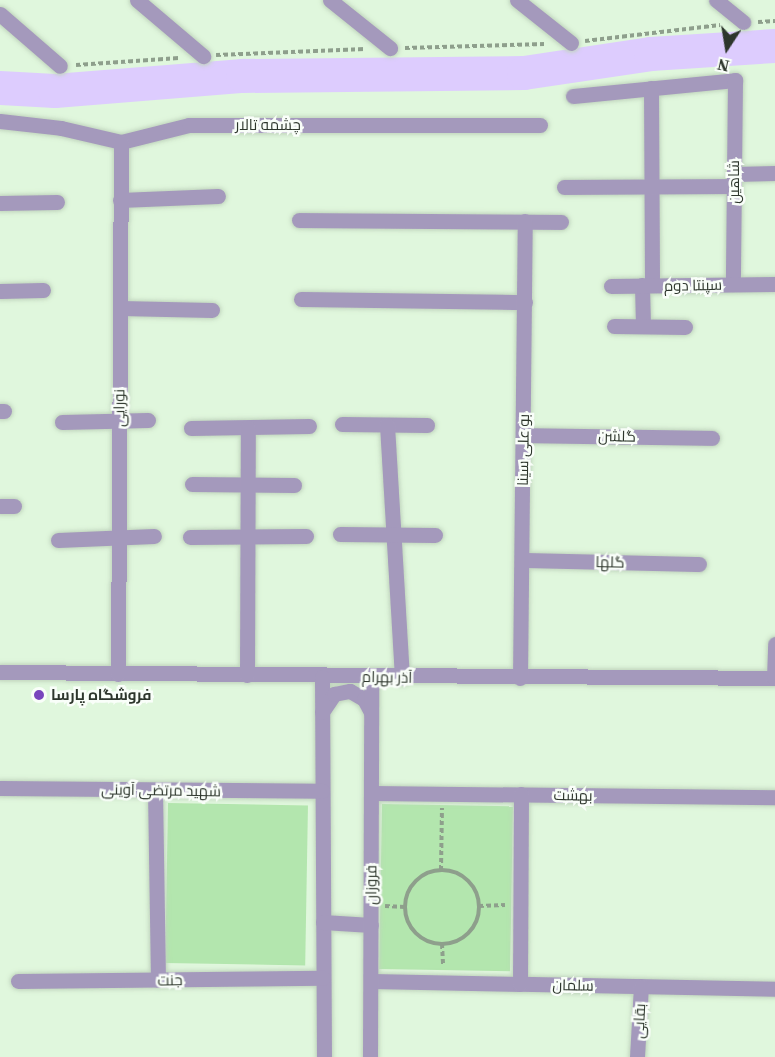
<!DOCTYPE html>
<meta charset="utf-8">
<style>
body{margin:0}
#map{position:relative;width:775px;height:1057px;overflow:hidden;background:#e0f7dd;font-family:"Source Serif 4",Cairo,serif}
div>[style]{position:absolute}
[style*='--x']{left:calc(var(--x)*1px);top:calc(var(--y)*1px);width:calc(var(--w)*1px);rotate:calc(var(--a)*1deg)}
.green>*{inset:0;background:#b3e6ae;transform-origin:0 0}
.river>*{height:34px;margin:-17px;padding:0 17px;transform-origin:17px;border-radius:17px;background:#ddccfe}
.path>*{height:4px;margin-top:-2px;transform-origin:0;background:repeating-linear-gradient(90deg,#8e9f8c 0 4.5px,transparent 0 7.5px)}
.path>.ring{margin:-2px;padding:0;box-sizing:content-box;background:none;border:4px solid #8e9f8c;border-radius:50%}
.roads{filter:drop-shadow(0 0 2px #c0d4bd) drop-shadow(0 0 2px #c0d4bd)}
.minor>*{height:15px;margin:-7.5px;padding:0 7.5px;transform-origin:7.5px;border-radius:7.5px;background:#a499bc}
.dots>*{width:16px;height:16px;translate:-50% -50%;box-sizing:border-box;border:3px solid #f9fef9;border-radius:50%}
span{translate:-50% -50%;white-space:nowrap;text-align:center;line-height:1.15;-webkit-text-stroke:5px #f9fef9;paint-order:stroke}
.street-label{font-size:15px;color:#2d362c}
.poi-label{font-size:15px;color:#2d362c;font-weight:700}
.left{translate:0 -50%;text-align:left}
.north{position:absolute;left:697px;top:18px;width:60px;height:60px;-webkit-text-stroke:4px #f9fef9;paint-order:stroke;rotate:192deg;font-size:16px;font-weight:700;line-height:24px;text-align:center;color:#2d362c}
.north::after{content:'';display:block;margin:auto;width:21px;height:27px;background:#2d362c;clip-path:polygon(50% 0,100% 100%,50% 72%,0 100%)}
</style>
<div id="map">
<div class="green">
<i style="left:168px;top:803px;width:140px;height:160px;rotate:1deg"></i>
<i style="left:382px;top:804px;width:131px;height:165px;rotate:1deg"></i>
</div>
<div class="river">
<i style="--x:0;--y:88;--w:55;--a:3.1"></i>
<i style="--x:55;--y:91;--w:189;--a:-4.6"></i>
<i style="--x:243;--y:76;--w:281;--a:-0.6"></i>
<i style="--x:524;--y:73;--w:128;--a:-8.5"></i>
<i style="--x:651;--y:54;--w:124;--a:-3.7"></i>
</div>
<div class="path">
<i style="--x:758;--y:22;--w:17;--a:-3"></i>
<i style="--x:585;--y:41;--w:136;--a:-6.8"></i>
<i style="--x:405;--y:48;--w:140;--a:-1.6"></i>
<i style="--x:216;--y:55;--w:149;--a:-2.3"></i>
<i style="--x:76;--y:65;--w:103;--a:-3.9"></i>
<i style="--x:441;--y:870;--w:62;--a:-89.1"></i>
<i class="ring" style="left:405px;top:870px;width:70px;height:70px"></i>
<i style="--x:385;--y:906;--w:20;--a:3"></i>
<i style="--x:479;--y:906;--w:26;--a:-2"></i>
<i style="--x:442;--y:944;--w:22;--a:87"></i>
</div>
<div class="roads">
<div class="minor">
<i style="--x:137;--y:0;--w:87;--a:40.3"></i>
<i style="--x:330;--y:0;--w:77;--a:38.7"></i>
<i style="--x:517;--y:0;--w:69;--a:38.5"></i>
<i style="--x:716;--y:0;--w:35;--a:39"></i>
<i style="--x:0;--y:14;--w:79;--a:40.9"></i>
<i style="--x:651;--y:88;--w:197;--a:89.7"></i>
<i style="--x:573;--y:96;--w:163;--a:-5.6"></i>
<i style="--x:735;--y:80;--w:204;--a:90.6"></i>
<i style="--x:0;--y:121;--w:61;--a:6.5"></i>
<i style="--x:61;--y:128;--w:62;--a:13.1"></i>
<i style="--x:121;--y:142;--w:70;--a:-14"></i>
<i style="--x:189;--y:125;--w:351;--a:0"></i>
<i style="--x:734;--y:174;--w:41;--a:-1.4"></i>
<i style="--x:564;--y:187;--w:170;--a:-0.3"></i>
<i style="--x:120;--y:200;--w:98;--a:-2.3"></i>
<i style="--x:0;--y:203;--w:57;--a:-1"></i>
<i style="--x:299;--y:220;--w:262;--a:0.4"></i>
<i style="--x:642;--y:285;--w:41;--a:88.6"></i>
<i style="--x:611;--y:286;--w:164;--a:-0.7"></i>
<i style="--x:0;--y:291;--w:43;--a:-1.3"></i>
<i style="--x:301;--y:299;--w:224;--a:0.8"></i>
<i style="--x:120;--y:308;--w:92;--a:1.2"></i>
<i style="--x:614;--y:326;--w:71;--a:0.8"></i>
<i style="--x:0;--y:411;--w:4;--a:0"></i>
<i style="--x:62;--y:422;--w:86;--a:-1.3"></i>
<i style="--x:342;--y:424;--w:85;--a:0.7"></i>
<i style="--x:387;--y:425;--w:253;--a:86.6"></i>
<i style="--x:191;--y:428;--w:118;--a:-1"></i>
<i style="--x:523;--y:435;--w:189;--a:0.9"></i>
<i style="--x:192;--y:484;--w:102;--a:0.6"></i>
<i style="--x:0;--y:506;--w:14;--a:0"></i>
<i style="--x:340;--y:534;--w:95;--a:0.6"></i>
<i style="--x:190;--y:537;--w:116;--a:-0.5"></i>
<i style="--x:58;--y:540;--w:96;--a:-2.4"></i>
<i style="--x:522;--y:560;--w:177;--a:1.3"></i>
<i style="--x:0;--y:672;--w:775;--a:0.44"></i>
<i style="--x:118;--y:674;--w:532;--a:-89.68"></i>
<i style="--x:247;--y:675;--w:247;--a:-89.8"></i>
<i style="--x:322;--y:677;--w:380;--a:89.7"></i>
<i style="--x:520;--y:678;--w:457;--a:-89.4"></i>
<i style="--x:774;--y:678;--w:34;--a:-88"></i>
<i style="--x:322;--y:712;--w:22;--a:-56"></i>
<i style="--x:334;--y:694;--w:16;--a:-11"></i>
<i style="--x:350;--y:691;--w:16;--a:30"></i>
<i style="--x:364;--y:699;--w:15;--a:62"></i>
<i style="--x:0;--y:788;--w:322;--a:0.5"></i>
<i style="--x:155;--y:790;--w:190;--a:89.1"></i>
<i style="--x:371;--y:793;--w:404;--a:0.6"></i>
<i style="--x:323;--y:922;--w:48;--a:3.6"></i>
<i style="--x:18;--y:981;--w:305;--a:-0.6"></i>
<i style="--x:371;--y:981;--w:404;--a:1.1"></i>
<i style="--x:520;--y:984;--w:190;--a:-89.7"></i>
<i style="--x:370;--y:1057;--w:380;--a:-89.8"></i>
<i style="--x:637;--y:1057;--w:71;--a:-86.8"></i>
</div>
</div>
<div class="dots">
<i style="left:39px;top:695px;background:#7946bd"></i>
</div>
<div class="street-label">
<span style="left:268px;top:125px">چشمه تالار</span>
<span style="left:734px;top:182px;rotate:-90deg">شاهین</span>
<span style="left:693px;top:285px;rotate:-1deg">سپنتا دوم</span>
<span style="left:119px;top:408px;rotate:-90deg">نورایی</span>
<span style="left:617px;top:436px;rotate:1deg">گلشن</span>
<span style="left:523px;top:450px;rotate:-89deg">بو علی سینا</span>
<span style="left:610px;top:562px;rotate:1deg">گلها</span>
<span style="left:387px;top:677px;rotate:1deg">آذر بهرام</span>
<span style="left:161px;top:790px;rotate:1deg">شهید مرتضی آوینی</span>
<span style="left:573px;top:795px;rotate:1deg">بهشت</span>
<span style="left:371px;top:885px;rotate:-90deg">فروزان</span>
<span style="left:170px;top:980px;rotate:-1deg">جنت</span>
<span style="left:573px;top:985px;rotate:1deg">سلمان</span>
<span style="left:639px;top:1021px;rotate:-87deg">بقایی</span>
</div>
<div class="poi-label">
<span class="left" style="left:51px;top:695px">فروشگاه پارسا</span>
</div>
<div class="north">N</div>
</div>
